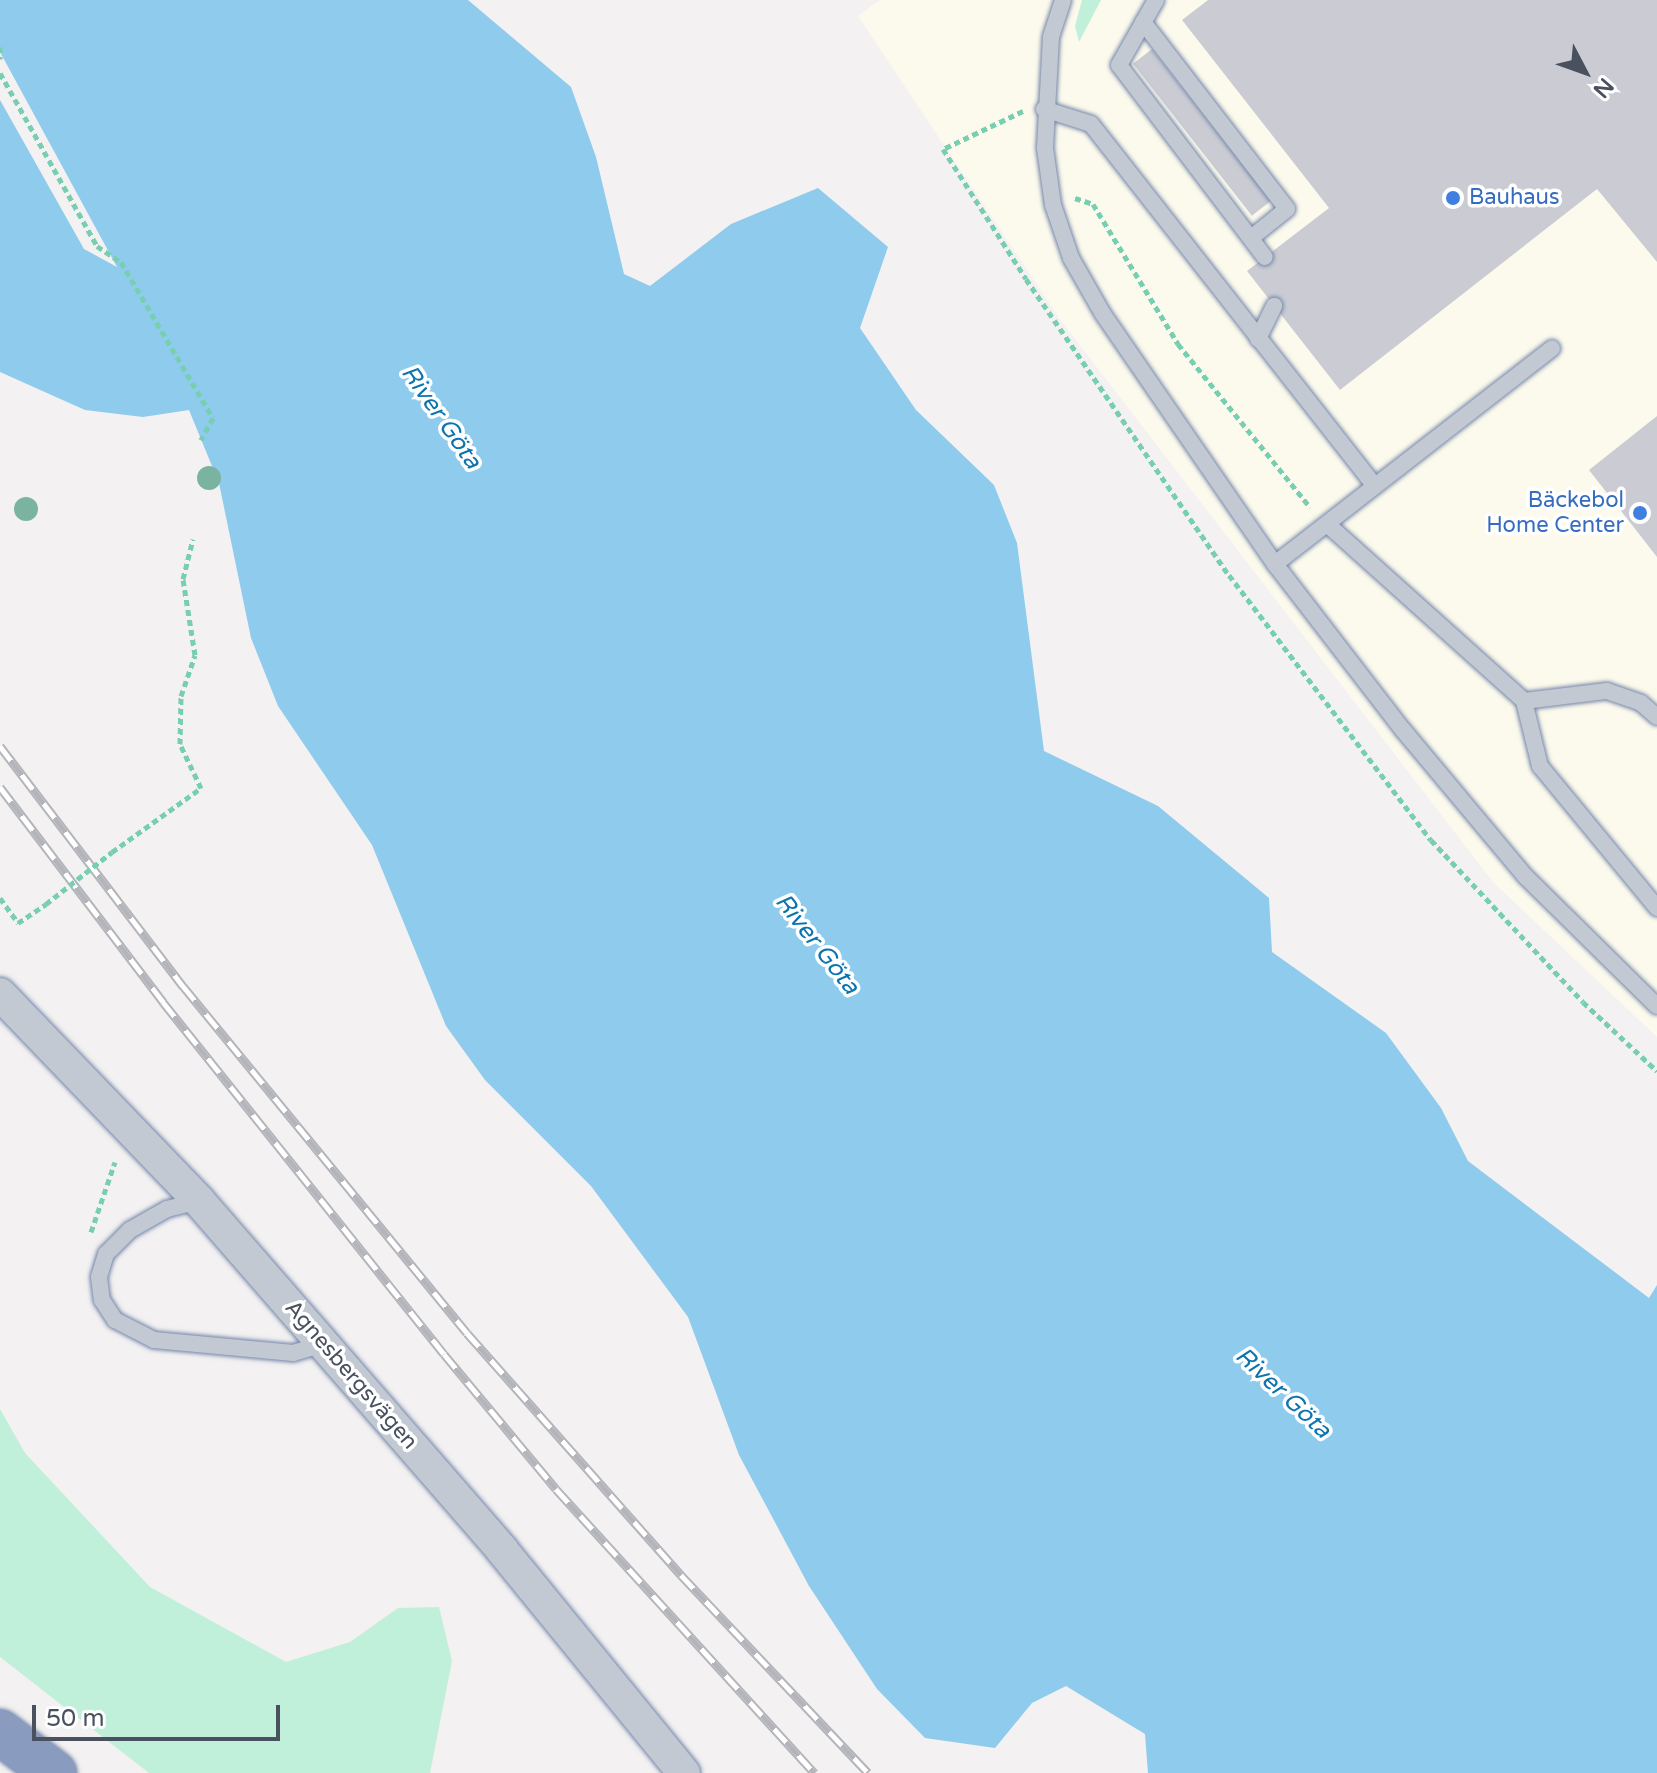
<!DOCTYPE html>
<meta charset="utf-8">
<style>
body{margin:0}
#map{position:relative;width:1657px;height:1773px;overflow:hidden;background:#f3f1f1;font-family:"Varela Round",sans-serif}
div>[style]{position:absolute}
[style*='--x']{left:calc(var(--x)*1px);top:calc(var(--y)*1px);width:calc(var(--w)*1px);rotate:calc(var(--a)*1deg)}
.commercial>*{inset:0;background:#fcfaec}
.green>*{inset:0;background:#c0f0da}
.water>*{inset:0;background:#8ecbed}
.building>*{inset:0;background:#cbccd3;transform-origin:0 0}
.path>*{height:5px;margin-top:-2.5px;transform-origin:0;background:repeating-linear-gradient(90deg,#78ceb1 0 6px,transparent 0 10px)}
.roads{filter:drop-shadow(0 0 2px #7486ab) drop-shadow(0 0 2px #7486ab)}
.lane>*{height:16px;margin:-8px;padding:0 8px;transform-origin:8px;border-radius:8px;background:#c2c9d2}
.street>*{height:32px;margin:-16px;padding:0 16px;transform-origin:16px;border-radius:16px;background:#c2c9d2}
.highway>*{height:44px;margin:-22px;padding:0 22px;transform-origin:22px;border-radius:22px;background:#899bbf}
.rail>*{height:9px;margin-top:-4.5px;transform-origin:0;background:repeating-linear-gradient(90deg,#fff 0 18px,#b3b5bb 0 36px);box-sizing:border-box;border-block:2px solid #b3b5bb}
.path-bridge>*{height:5px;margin-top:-2.5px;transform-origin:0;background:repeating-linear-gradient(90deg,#78ceb1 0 6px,transparent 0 10px)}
.trees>*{width:24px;height:24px;margin:-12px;border-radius:50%;background:#7ab4a0}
.dots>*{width:22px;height:22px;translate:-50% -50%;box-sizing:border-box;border:4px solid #fff;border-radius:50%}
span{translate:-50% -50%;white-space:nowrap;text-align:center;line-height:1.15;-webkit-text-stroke:7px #fff;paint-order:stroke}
.shop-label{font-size:22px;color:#366cbe}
.left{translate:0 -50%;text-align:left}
.right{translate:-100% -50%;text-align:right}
.street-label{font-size:22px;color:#49515f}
.water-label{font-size:24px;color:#0c74ae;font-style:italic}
.north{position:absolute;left:1545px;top:32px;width:80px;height:80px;-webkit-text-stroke:6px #fff;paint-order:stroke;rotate:131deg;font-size:22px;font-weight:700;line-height:32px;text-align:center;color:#49515f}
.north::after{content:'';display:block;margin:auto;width:28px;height:36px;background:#49515f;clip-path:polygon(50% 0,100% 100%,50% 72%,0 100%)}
.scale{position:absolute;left:32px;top:1705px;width:248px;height:36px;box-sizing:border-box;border:4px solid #49515f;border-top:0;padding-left:10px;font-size:24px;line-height:28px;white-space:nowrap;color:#49515f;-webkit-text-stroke:6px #fff;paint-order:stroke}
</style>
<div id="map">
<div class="commercial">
<i style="clip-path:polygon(880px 0,1657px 0,1657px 1037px,1493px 882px,1059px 318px,858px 16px)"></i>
</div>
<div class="green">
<i style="clip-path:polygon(1082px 0,1101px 0,1079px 42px,1075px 26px)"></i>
<i style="clip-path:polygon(0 1409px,25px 1453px,150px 1587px,286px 1662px,350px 1642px,398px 1608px,439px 1607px,452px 1661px,430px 1773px,149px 1773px,0 1657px)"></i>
</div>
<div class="water">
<i style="clip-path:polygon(0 0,468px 0,571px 87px,596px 157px,624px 274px,650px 286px,731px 224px,818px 188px,888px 247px,860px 328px,916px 410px,994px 485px,1017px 543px,1044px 751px,1158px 806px,1269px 898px,1272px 952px,1386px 1033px,1441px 1108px,1468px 1161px,1649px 1298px,1657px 1285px,1657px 1773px,1148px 1773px,1145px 1734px,1066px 1686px,1032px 1703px,995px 1748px,925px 1738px,877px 1689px,809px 1586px,739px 1455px,688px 1317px,591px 1186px,485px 1080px,446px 1026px,372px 845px,278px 706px,251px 638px,219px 483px,189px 410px,143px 417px,85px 410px,0 372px,0 100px,84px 249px,117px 267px,0 52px)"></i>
</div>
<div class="building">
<i style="clip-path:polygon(1208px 0,1657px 0,1657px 262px,1597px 189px,1340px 390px,1247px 271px,1329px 208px,1182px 20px)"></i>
<i style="left:1152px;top:49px;width:193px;height:24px;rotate:52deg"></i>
<i style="clip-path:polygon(1657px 416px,1657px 557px,1589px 470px)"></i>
</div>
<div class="path">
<i style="--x:0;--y:47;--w:12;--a:90"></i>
<i style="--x:0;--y:73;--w:198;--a:60.7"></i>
<i style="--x:97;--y:246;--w:29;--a:34"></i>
<i style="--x:121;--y:262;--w:181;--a:59.5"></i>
<i style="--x:213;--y:418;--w:25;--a:119"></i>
<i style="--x:1023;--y:111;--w:89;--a:154.6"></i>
<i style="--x:943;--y:149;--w:154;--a:57.4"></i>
<i style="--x:1026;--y:279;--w:359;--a:55.6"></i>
<i style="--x:1229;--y:575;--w:333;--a:52.7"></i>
<i style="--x:1431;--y:840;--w:222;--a:46.8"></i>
<i style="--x:1583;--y:1002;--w:101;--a:43"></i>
<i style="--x:1075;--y:198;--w:19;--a:18"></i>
<i style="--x:1093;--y:204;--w:164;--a:58.7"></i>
<i style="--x:1178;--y:344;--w:210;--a:51"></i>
<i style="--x:112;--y:852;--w:110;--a:-35.7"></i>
<i style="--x:201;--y:788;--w:49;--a:-115.5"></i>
<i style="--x:180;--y:744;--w:48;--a:-88.8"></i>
<i style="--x:181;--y:696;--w:43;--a:-71.1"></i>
<i style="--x:195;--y:655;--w:77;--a:-99"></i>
<i style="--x:183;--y:579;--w:41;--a:-76"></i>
<i style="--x:0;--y:898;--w:31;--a:54"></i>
<i style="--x:18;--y:923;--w:34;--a:-34"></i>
<i style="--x:91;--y:1232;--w:74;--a:-71.1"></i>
</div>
<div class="roads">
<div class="lane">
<i style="--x:1063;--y:0;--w:39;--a:108"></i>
<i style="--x:1051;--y:37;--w:111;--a:93.1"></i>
<i style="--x:1045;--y:148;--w:58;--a:82"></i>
<i style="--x:1053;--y:205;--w:56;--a:71.2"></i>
<i style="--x:1071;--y:258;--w:64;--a:60.3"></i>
<i style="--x:1103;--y:314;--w:303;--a:55.5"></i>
<i style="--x:1275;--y:564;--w:210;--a:52.4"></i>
<i style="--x:1403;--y:730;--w:190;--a:50.1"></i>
<i style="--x:1525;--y:876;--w:185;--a:44.6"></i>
<i style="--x:1156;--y:0;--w:75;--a:119.6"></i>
<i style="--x:1119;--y:65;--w:241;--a:52.8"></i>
<i style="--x:1143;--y:22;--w:236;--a:52.4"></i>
<i style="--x:1287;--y:209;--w:46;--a:141.1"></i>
<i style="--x:1044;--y:109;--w:49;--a:17.7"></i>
<i style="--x:1091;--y:124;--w:460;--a:51.9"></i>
<i style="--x:1258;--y:339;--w:37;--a:-64"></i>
<i style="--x:1327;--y:524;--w:265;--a:41.9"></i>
<i style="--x:1524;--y:701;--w:67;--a:76.2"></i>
<i style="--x:1540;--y:766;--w:184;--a:50.5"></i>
<i style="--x:1275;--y:564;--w:351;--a:-37.9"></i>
<i style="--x:1524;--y:701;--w:84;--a:-6.9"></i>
<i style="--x:1607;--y:691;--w:36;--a:19"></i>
<i style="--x:1641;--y:703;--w:21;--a:41"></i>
<i style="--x:199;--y:1201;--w:33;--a:166"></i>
<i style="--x:167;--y:1209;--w:43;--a:150.4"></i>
<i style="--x:130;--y:1230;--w:34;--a:135"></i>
<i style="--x:106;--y:1254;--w:24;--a:107"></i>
<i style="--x:99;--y:1277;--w:23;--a:83"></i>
<i style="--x:102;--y:1300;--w:24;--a:57"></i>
<i style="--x:115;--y:1320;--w:44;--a:27.1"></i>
<i style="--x:154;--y:1340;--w:140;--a:5.3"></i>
<i style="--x:293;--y:1353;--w:33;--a:-16"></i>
</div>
<div class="street">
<i style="--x:0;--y:994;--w:287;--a:46.1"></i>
<i style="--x:199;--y:1201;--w:462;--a:49"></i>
<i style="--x:502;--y:1550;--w:288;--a:50.8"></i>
</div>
<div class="highway">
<i style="--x:0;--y:1732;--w:68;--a:37.2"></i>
</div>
</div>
<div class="rail">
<i style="--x:0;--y:746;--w:302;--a:52.7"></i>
<i style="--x:183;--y:986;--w:448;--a:50.7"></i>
<i style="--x:467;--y:1333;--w:323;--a:48.5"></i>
<i style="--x:681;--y:1575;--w:272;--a:46.6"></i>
<i style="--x:0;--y:787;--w:270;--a:52.8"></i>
<i style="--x:163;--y:1002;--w:450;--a:51.4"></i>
<i style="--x:444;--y:1354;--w:175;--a:50.3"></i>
<i style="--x:556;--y:1489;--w:384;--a:47.7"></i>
</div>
<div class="path-bridge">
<i style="--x:46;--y:904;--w:84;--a:-38.2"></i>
</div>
<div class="trees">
<i style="left:209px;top:478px"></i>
<i style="left:26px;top:509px"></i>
</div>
<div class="dots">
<i style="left:1453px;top:198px;background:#3f7fe0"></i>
<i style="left:1640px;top:513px;background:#3f7fe0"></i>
</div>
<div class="shop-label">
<span class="left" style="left:1469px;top:198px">Bauhaus</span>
<span class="right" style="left:1624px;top:513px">Bäckebol<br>Home Center</span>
</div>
<div class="street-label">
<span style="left:351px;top:1375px;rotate:49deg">Agnesbergsvägen</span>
</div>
<div class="water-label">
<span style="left:441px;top:417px;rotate:55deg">River Göta</span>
<span style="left:817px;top:944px;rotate:52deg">River Göta</span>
<span style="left:1283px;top:1393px;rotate:43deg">River Göta</span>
</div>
<div class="north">N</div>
<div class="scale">50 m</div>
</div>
